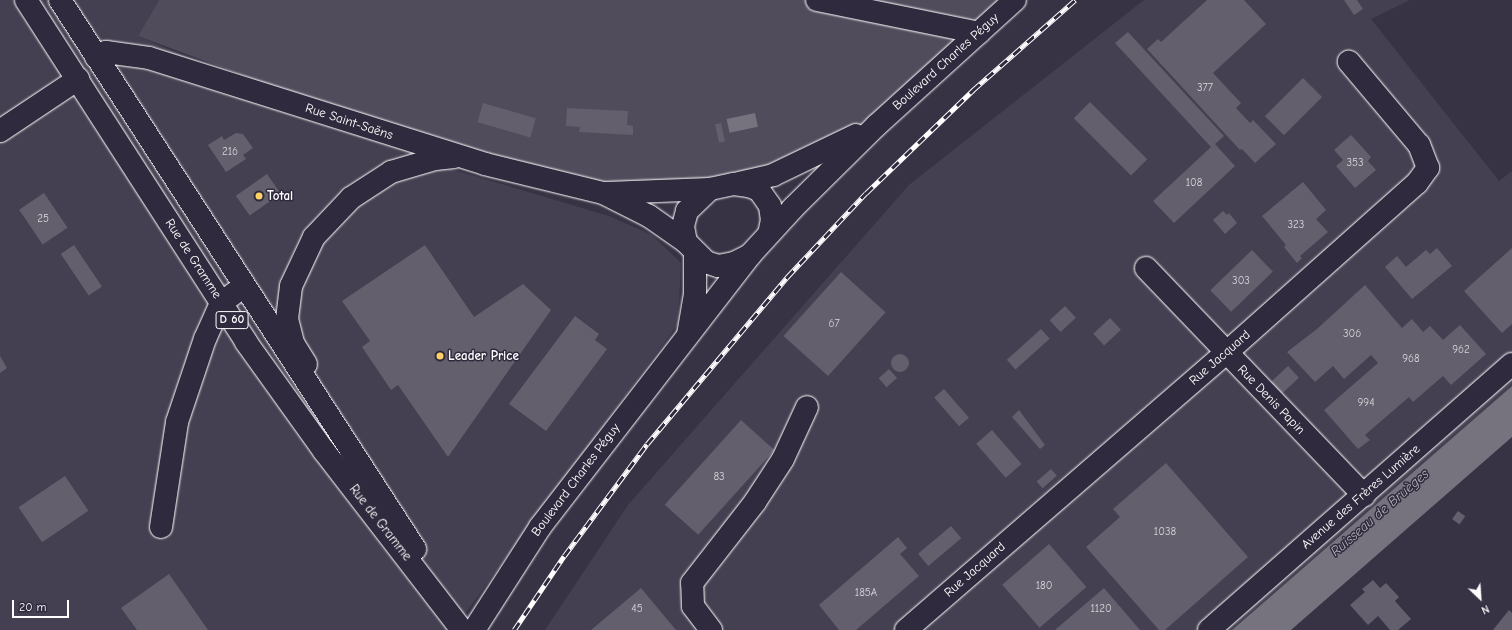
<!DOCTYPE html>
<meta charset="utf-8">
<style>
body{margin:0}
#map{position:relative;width:1512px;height:630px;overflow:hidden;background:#373345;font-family:"Comic Neue",sans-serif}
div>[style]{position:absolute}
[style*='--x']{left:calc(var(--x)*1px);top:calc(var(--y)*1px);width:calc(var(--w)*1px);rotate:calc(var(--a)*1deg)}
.built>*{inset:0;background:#444051}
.green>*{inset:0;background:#514c5c}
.water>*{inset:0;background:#76737f;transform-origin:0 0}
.building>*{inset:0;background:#635f6d;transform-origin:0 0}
.round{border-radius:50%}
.roads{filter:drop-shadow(0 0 1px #fff) drop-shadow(0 0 1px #fff)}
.minor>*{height:22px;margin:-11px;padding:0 11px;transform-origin:11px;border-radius:11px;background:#2f2a3d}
.major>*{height:22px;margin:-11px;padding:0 11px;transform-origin:11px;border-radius:11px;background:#2f2a3d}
.rail>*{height:4.5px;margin-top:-2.25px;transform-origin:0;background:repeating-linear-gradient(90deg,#2f2a3d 0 9px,#fff 0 18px);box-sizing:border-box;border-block:1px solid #fff}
.dots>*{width:11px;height:11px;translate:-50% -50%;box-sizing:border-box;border:2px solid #2f2a3d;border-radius:50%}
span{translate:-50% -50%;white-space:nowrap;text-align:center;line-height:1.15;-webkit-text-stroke:3px #2f2a3d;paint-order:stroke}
.number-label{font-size:11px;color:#d8d7da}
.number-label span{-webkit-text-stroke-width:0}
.shield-label span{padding:1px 3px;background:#2f2a3d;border:1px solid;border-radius:3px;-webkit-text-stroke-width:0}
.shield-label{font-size:12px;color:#fff;font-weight:700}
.street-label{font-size:13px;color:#fff}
.poi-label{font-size:13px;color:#fff;font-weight:700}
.left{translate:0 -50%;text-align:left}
.water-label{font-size:14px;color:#b4b2b9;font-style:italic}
.north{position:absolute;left:1460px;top:578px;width:40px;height:40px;-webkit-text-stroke:3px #2f2a3d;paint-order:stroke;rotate:155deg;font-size:11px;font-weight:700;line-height:16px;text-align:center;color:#fff}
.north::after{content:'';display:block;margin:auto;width:14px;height:18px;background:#fff;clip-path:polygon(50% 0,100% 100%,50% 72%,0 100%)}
.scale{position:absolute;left:12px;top:600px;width:57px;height:18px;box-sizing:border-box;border:2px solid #fff;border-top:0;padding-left:5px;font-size:12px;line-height:14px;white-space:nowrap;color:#fff;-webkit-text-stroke:3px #2f2a3d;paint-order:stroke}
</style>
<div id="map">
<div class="built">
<i style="clip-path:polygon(0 0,159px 0,138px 36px,454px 170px,609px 216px,652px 235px,681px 263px,678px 324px,453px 630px,0 630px)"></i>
<i style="clip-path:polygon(1144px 0,1410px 0,1371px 19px,1499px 181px,1512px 171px,1512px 386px,1232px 630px,545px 630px,628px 505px,909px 185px)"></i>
</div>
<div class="green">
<i style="clip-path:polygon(159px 0,1015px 0,877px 125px,773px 175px,603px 193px,459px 156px,138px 36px)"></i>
</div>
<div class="water">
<i style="left:755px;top:113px;width:14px;height:29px;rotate:78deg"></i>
<i style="clip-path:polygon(1512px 386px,1512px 437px,1291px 630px,1232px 630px)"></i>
</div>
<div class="building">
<i style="clip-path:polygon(1207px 0,1244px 0,1266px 24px,1213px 73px,1241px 103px,1236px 108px,1250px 123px,1253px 120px,1276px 144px,1255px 163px,1242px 149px,1240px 150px,1147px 49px,1158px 39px,1161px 42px)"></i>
<i style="clip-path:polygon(1344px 0,1357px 0,1363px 9px,1354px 15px)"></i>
<i style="clip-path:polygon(1128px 32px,1224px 136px,1215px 144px,1235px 166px,1174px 223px,1153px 201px,1211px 147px,1115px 43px)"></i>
<i style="left:1303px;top:78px;width:27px;height:54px;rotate:45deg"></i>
<i style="left:1090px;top:102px;width:81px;height:23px;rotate:45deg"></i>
<i style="left:483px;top:103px;width:55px;height:20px;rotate:16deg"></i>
<i style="clip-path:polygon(567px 108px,628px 111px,627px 125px,633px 126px,633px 135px,579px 132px,580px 127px,566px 126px)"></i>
<i style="left:721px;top:123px;width:19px;height:6px;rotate:78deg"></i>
<i style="clip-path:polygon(236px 133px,243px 134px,253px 148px,243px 155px,246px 159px,226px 172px,208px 145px,222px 136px,224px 140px)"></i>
<i style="clip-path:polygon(1351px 135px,1371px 157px,1368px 161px,1376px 170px,1355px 188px,1336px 166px,1343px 160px,1334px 150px)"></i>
<i style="left:267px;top:174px;width:24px;height:38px;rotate:55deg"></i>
<i style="clip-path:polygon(1303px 182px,1326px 210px,1316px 219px,1328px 232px,1300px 256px,1302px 258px,1297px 263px,1284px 247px,1286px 245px,1262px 216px)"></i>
<i style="left:44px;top:193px;width:42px;height:30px;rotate:56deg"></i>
<i style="clip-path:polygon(1223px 211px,1227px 215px,1229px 213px,1237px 223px,1225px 234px,1213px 220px)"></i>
<i style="left:74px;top:245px;width:50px;height:16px;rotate:56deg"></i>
<i style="clip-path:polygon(425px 245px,474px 317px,523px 284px,551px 310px,448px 457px,398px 385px,391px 390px,362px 347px,370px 341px,342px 301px)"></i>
<i style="clip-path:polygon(1437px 248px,1452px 266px,1412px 299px,1385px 267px,1397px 256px,1406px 267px,1426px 250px,1430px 254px)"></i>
<i style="clip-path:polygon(1512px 248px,1512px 324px,1502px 333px,1464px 291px)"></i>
<i style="left:1252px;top:250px;width:30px;height:58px;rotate:46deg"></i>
<i style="left:841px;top:272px;width:60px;height:86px;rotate:42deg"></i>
<i style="clip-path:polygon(1365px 285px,1402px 328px,1412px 319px,1423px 332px,1430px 326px,1443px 340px,1460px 325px,1486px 354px,1451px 385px,1443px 376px,1413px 402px,1409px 397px,1365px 435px,1370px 440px,1358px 449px,1324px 410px,1378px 363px,1371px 355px,1344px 379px,1333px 366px,1315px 382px,1287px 352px,1317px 329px)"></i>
<i style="left:1065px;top:306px;width:16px;height:21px;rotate:47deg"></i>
<i style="clip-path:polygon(575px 316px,599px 334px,595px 340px,607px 349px,546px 431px,509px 404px)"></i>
<i style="left:1110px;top:318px;width:16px;height:23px;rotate:47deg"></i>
<i style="left:1041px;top:329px;width:13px;height:46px;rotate:48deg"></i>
<i class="round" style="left:891px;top:354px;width:18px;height:18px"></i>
<i style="clip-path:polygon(0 356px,7px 368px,0 373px)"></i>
<i style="left:1288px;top:366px;width:16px;height:23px;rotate:47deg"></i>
<i style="left:889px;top:369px;width:12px;height:14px;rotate:48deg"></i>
<i style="left:944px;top:389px;width:38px;height:13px;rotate:49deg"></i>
<i style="clip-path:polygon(1019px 410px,1045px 445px,1040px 449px,1012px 417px)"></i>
<i style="left:741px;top:420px;width:45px;height:114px;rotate:42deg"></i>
<i style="left:992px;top:430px;width:45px;height:21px;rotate:49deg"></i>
<i style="clip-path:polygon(1166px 463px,1248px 557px,1165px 630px,1159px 630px,1086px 547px,1120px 517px,1113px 509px)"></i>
<i style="left:1051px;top:469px;width:9px;height:19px;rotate:49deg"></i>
<i style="left:65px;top:476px;width:42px;height:56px;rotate:56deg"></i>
<i style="left:1458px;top:511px;width:9px;height:10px;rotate:36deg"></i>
<i style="left:951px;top:526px;width:16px;height:43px;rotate:50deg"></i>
<i style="clip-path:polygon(898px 537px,907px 548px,900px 554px,919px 576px,856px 630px,839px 630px,819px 605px)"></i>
<i style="left:1049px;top:544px;width:57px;height:62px;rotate:49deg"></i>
<i style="clip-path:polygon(169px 574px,208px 630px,137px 630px,121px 608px)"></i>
<i style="clip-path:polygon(1373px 580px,1380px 588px,1386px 583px,1399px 597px,1395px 601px,1411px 619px,1398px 630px,1390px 630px,1378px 616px,1368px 625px,1350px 605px,1365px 592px,1362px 589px)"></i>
<i style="clip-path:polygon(641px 588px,676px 630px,591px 630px)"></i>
<i style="clip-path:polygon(1104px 588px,1140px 630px,1055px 630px)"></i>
<i style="clip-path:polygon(1509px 610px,1512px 613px,1512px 630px,1493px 630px)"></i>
</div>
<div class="roads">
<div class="minor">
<i style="--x:817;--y:0;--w:165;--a:11.5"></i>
<i style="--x:96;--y:57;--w:11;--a:-27"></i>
<i style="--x:106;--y:52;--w:43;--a:7.9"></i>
<i style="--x:149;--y:58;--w:352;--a:17.5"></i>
<i style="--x:485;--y:164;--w:122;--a:13.8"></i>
<i style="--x:603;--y:193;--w:51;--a:26.6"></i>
<i style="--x:649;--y:216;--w:45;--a:35.1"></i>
<i style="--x:0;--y:131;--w:94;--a:-33.7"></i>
<i style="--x:739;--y:183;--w:35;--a:-13"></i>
<i style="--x:773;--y:175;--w:92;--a:-25.7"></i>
<i style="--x:607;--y:193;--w:103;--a:-2.2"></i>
<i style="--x:750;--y:255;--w:18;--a:153"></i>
<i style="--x:734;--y:263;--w:16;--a:169"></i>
<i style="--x:718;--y:266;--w:13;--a:-162"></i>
<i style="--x:706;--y:262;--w:28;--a:-135"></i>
<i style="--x:686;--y:242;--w:16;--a:-101"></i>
<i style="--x:683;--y:226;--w:16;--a:-75"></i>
<i style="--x:687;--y:211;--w:32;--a:-44"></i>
<i style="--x:710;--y:189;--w:25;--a:-12"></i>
<i style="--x:734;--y:184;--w:15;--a:8"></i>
<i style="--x:749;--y:186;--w:11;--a:22"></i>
<i style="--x:759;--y:190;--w:19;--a:55"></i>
<i style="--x:770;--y:206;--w:14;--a:82"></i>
<i style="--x:772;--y:220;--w:14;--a:102"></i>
<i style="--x:1146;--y:268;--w:315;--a:46.2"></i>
<i style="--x:688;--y:335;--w:42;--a:-80.3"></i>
<i style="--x:695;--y:294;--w:40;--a:-90"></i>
<i style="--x:306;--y:364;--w:25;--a:-122"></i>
<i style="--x:293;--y:343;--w:25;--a:-104"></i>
<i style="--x:287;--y:319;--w:33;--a:-83"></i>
<i style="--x:291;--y:286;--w:54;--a:-64.9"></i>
<i style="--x:314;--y:237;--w:54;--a:-46.5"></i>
<i style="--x:351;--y:198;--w:48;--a:-33"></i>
<i style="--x:391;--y:172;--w:46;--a:-16.5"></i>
<i style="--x:435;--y:159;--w:19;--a:-6"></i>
<i style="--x:161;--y:527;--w:106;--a:-81.3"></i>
<i style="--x:177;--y:422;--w:88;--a:-71.4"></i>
<i style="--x:205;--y:339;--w:39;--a:-66"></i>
<i style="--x:221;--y:303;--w:29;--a:-36"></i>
<i style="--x:474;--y:630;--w:122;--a:-57.3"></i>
<i style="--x:540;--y:527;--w:344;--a:-52.3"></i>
<i style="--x:750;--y:255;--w:64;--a:-47.5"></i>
<i style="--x:793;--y:208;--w:118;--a:-44.7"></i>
<i style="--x:877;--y:125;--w:186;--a:-42.2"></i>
<i style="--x:711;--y:630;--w:30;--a:-127"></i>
<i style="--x:693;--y:606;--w:23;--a:-92"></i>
<i style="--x:692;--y:583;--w:103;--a:-52.1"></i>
<i style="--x:755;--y:502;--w:51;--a:-56.9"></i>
<i style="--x:783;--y:459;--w:57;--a:-65.2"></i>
<i style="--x:906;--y:630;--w:423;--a:-40.9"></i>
<i style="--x:1226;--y:353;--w:256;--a:-41.7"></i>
<i style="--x:1417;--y:183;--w:19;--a:-54"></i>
<i style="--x:1428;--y:168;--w:25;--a:-111"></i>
<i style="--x:1419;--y:145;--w:109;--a:-130.1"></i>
<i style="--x:1209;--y:630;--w:403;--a:-41.3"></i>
</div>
<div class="major">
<i style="--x:26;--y:0;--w:407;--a:57.2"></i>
<i style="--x:246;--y:342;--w:134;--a:54.4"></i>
<i style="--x:324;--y:451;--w:220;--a:52.4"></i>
<i style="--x:60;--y:0;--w:654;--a:57.11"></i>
</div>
</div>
<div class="rail">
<i style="--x:514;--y:630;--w:89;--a:-56"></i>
<i style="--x:564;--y:556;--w:139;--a:-53.5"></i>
<i style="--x:647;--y:444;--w:218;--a:-50"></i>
<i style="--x:787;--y:277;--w:115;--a:-46.8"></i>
<i style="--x:866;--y:193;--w:149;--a:-43.9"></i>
<i style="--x:973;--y:90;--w:136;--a:-41.4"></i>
</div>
<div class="dots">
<i style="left:259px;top:196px;background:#ffd166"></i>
<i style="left:440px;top:356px;background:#ffd166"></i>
</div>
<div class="number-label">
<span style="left:1205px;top:88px">377</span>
<span style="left:230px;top:152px">216</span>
<span style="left:1355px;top:163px">353</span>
<span style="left:1194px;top:183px">108</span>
<span style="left:43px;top:219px">25</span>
<span style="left:1296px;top:225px">323</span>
<span style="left:1241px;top:281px">303</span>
<span style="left:834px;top:324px">67</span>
<span style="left:1352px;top:334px">306</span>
<span style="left:1461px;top:350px">962</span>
<span style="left:1411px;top:359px">968</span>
<span style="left:1366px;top:403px">994</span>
<span style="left:719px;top:477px">83</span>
<span style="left:1165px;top:532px">1038</span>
<span style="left:1044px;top:586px">180</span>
<span style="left:866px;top:593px">185A</span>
<span style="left:637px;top:609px">45</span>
<span style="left:1101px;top:609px">1120</span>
</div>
<div class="shield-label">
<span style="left:232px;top:320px">D 60</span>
</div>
<div class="street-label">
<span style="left:946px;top:62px;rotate:-42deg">Boulevard Charles Péguy</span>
<span style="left:349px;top:122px;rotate:18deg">Rue Saint-Saëns</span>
<span style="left:193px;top:259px;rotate:57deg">Rue de Gramme</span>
<span style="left:1220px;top:358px;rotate:-41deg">Rue Jacquard</span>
<span style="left:1271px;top:400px;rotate:46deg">Rue Denis Papin</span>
<span style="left:576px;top:480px;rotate:-53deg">Boulevard Charles Péguy</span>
<span style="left:1361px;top:497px;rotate:-41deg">Avenue des Frères Lumière</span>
<span style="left:380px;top:523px;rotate:52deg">Rue de Gramme</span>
<span style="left:975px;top:570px;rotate:-41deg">Rue Jacquard</span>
</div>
<div class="poi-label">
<span class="left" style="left:267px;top:196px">Total</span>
<span class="left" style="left:448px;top:356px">Leader Price</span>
</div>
<div class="water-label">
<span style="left:1380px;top:513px;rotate:-41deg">Ruisseau de Bruèges</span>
</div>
<div class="north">N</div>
<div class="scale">20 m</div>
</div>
